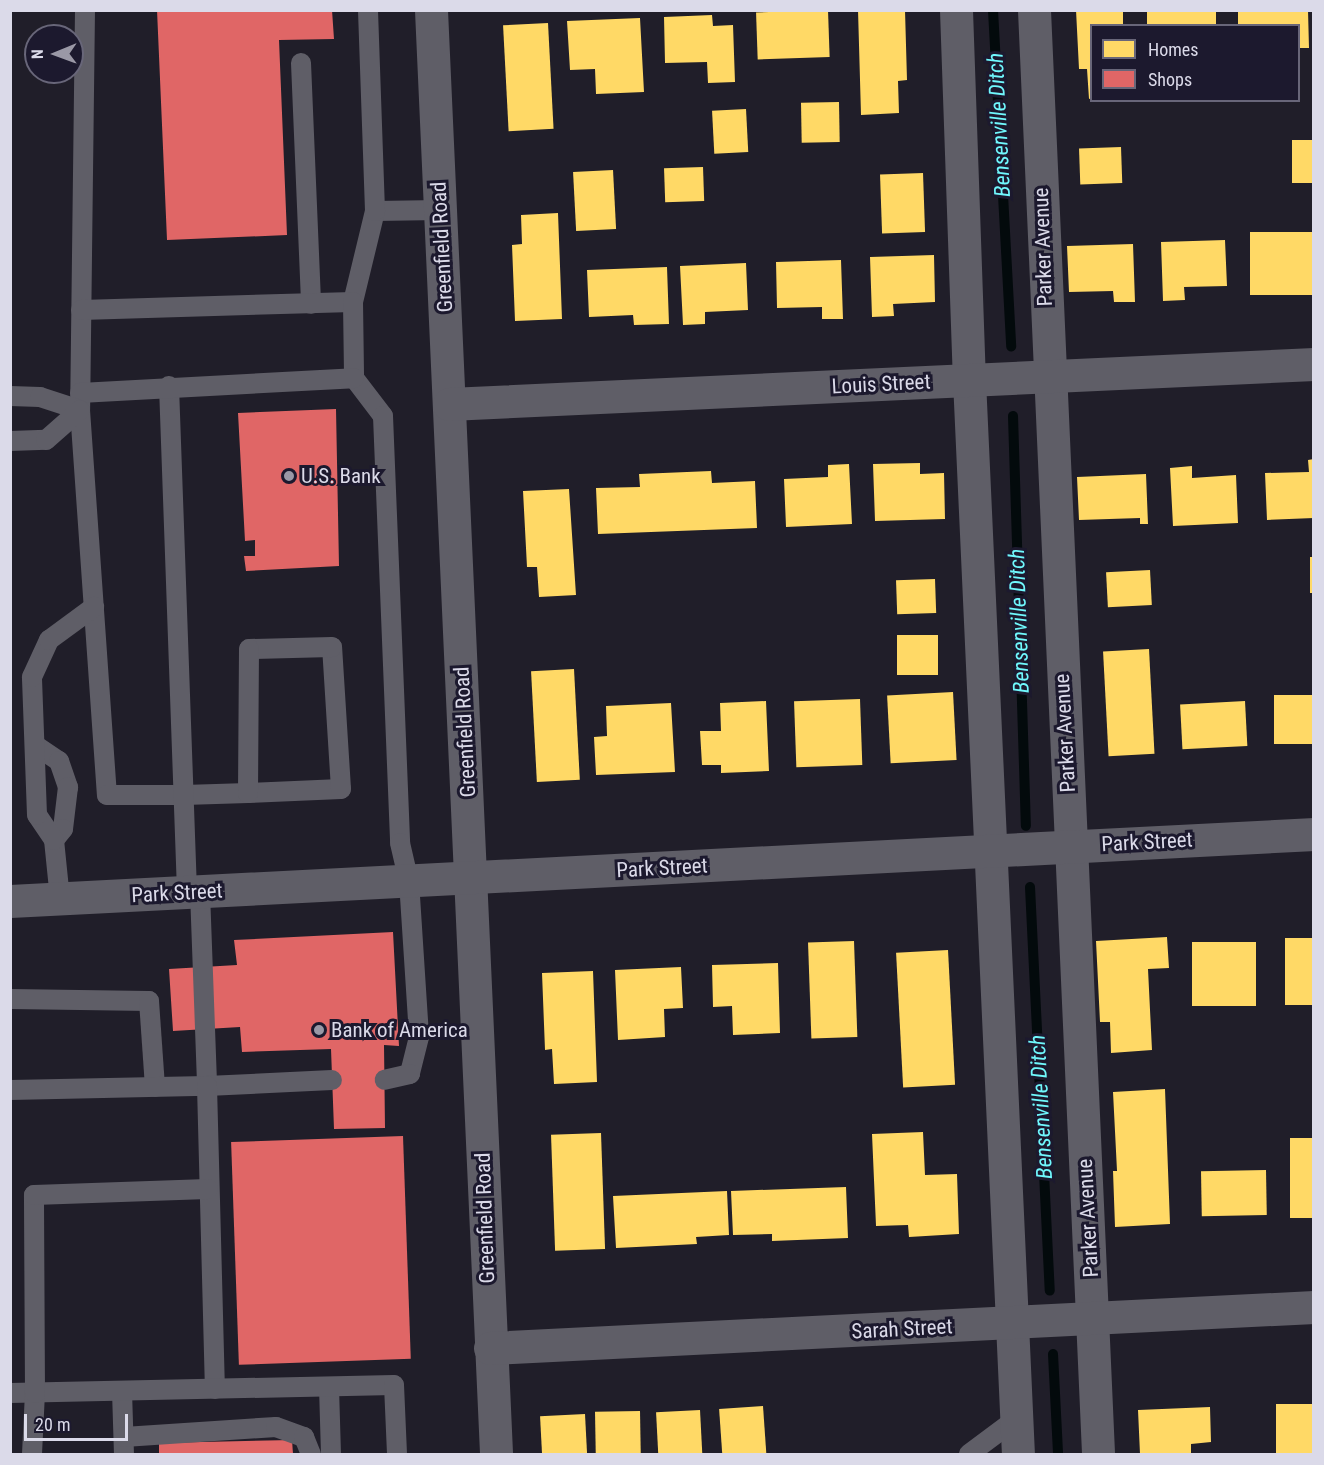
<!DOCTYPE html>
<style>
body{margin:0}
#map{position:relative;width:1324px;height:1465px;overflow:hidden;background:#201e29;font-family:"Roboto Condensed",sans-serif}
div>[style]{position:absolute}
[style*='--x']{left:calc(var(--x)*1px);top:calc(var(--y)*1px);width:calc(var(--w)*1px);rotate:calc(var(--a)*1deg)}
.homes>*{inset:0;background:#ffd966;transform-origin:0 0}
.shops>*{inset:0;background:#e06666;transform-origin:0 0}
.stream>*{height:10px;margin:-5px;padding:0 5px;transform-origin:5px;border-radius:5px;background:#030a0c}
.lane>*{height:20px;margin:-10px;padding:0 10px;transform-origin:10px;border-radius:10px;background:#5f5e67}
.street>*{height:33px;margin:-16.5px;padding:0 16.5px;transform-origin:16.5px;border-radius:16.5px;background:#5f5e67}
.dots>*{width:16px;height:16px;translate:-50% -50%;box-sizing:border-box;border:3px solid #1c192e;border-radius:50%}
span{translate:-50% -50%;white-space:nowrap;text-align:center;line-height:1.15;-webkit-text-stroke:6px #1c192e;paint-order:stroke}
.street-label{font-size:21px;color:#dbdae9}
.poi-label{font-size:21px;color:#dbdae9}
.left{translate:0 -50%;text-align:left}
.water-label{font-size:22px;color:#70f8fd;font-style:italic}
.frame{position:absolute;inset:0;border:12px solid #dbdae9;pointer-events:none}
.legend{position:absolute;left:1090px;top:24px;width:210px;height:78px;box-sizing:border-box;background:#1c192e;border:2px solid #686679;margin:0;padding:8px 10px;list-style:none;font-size:18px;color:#dbdae9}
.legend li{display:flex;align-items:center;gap:12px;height:30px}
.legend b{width:30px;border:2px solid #686679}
.north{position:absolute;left:24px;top:24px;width:60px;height:60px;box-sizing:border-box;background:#1c192e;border:2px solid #686679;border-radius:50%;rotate:269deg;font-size:16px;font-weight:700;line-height:24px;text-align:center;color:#dbdae9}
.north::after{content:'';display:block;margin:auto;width:21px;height:27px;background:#9a98a6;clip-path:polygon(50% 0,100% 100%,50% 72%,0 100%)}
.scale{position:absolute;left:24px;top:1414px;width:104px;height:27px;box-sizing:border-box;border:3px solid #dbdae9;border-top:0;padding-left:8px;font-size:18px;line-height:21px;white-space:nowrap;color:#dbdae9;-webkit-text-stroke:4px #1c192e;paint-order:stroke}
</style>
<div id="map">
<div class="homes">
<i style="left:828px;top:10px;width:47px;height:72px;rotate:88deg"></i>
<i style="clip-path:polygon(858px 10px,905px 10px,907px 80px,898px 81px,899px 113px,861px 115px)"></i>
<i style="clip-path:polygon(1076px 10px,1123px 10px,1123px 26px,1092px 26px,1092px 98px,1089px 99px,1087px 69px,1079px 69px)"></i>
<i style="left:1147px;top:10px;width:69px;height:16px"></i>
<i style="clip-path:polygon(1238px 10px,1308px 10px,1309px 48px,1298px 48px,1298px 26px,1238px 26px)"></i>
<i style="clip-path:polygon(712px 15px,713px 26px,733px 25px,735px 82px,708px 83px,707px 62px,665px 63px,664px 17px)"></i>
<i style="clip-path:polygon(640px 18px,644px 92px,596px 94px,595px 69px,570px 70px,567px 21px)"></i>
<i style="left:548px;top:23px;width:106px;height:45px;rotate:87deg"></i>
<i style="left:839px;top:102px;width:40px;height:38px;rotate:89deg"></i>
<i style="left:746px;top:109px;width:43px;height:34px;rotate:87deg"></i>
<i style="left:1314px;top:140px;width:43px;height:22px;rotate:90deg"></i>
<i style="left:1121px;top:147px;width:36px;height:42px;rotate:88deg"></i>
<i style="left:703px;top:167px;width:34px;height:39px;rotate:88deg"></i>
<i style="left:613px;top:170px;width:59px;height:40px;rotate:87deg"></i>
<i style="left:923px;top:173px;width:59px;height:43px;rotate:88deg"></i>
<i style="clip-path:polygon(558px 213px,562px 319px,515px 321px,512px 245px,522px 244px,521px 215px)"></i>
<i style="left:1314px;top:232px;width:63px;height:64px;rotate:90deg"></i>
<i style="clip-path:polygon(1225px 240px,1227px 286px,1184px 287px,1185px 300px,1163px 301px,1161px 242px)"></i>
<i style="clip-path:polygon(1133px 244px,1135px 302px,1114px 302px,1113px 291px,1069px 292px,1067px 246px)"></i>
<i style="clip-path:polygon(934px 255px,935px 302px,893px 304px,894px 316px,872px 317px,870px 257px)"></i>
<i style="clip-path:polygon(841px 260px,843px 319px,822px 319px,822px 307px,777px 308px,776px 262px)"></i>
<i style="clip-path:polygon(746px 263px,748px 310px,705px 312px,705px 324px,683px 325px,680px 266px)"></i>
<i style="clip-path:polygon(667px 267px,669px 324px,634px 325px,633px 315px,589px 317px,587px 270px)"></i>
<i style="clip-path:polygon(1314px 459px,1314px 518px,1267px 520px,1265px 473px,1309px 472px,1308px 460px)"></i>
<i style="clip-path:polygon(920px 463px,920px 474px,944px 473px,945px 519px,875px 521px,873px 464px)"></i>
<i style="clip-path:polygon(849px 464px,852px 524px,786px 527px,784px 479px,828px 477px,828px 465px)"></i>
<i style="clip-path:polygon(1192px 466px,1192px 478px,1236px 475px,1238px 523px,1173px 526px,1170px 468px)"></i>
<i style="clip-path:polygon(711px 471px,712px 483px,755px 481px,757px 528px,598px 534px,596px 488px,640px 487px,639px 474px)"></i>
<i style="clip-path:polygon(1146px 474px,1148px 524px,1140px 524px,1140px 518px,1079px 520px,1077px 477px)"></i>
<i style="clip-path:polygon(569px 489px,576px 595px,539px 597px,537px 567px,527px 567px,523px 491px)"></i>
<i style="left:1310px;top:557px;width:4px;height:36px"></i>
<i style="left:1150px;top:570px;width:35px;height:44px;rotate:87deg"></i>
<i style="left:935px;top:579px;width:34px;height:39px;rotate:88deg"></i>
<i style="left:897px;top:635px;width:41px;height:40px"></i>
<i style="left:1149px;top:649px;width:105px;height:46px;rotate:87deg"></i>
<i style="left:574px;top:669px;width:111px;height:43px;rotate:87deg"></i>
<i style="left:953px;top:692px;width:68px;height:66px;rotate:87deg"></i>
<i style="left:1314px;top:695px;width:49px;height:40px;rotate:90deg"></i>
<i style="left:860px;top:699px;width:66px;height:66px;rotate:88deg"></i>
<i style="clip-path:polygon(766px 701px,769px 771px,721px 773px,721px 765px,702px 765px,700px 731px,721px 731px,720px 703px)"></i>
<i style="left:1245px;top:701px;width:45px;height:65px;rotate:87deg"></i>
<i style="clip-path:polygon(671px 703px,675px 772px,596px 775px,594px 737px,607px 736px,606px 706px)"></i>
<i style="clip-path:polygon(1167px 937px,1169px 968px,1148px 969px,1152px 1050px,1111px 1053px,1110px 1022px,1100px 1022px,1096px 941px)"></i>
<i style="left:1314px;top:938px;width:67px;height:29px;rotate:90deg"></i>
<i style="left:854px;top:941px;width:96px;height:46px;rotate:88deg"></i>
<i style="left:1192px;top:942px;width:64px;height:64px"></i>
<i style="left:948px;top:950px;width:135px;height:52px;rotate:87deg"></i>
<i style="clip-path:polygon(778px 963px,780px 1033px,733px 1035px,732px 1006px,713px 1007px,712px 965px)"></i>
<i style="clip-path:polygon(681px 967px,683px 1008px,664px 1009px,665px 1037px,618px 1040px,615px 970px)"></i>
<i style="clip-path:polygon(593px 971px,597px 1082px,554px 1084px,552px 1049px,545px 1050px,542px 973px)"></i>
<i style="clip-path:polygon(1165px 1089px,1170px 1224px,1115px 1227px,1113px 1171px,1117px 1171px,1113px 1092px)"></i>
<i style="clip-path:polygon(923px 1132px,925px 1175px,957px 1174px,959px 1234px,909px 1237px,908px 1225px,876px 1226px,872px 1134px)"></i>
<i style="left:601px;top:1133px;width:116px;height:50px;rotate:88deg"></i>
<i style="left:1314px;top:1138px;width:80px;height:24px;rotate:90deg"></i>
<i style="left:1266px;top:1170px;width:45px;height:65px;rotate:89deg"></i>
<i style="clip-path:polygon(846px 1187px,848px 1238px,772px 1241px,772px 1234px,733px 1235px,731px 1191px)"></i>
<i style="clip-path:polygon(727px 1191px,729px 1235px,696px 1237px,697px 1244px,616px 1248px,613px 1196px)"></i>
<i style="left:1314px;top:1404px;width:50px;height:38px;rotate:90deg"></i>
<i style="left:763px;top:1406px;width:48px;height:44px;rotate:86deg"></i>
<i style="clip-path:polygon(1210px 1407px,1211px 1442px,1191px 1444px,1191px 1454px,1140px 1454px,1138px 1410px)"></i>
<i style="left:700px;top:1410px;width:44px;height:44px;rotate:87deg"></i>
<i style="left:640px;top:1411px;width:43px;height:45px;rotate:89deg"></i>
<i style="left:585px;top:1414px;width:40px;height:45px;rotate:87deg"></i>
</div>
<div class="shops">
<i style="clip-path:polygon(157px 10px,332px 10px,334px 39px,279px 40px,287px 235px,167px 240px)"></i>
<i style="clip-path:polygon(336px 409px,339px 566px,246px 571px,244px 556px,255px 556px,255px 540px,245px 541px,238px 413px)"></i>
<i style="clip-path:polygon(393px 932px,399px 1046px,384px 1045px,385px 1128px,334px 1129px,331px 1049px,242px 1052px,240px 1027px,173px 1031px,169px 969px,237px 965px,234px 940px)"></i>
<i style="left:403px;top:1136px;width:223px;height:172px;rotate:88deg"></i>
<i style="clip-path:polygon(292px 1440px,293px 1454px,159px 1454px,159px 1443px)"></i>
</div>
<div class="stream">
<i style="--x:993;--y:10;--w:337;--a:86.9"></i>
<i style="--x:1013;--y:416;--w:410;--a:88.2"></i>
<i style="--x:1030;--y:887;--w:404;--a:87.2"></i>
<i style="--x:1053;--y:1354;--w:100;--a:87.1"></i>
</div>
<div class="lane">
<i style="--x:85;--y:10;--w:400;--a:90.7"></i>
<i style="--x:80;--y:410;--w:386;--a:86"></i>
<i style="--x:107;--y:795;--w:77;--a:0"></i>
<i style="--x:184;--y:795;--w:64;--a:-1.8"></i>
<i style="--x:248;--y:793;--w:93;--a:-2.5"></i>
<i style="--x:341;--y:789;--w:142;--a:-93.6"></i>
<i style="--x:332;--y:647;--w:83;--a:178.6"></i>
<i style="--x:249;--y:649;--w:144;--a:90.4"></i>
<i style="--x:301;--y:63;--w:241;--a:87.6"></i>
<i style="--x:375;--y:211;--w:65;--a:-0.9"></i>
<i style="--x:353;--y:302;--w:94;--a:-76.4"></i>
<i style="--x:375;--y:211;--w:201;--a:-92"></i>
<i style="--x:81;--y:310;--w:272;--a:-1.7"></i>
<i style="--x:353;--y:302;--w:76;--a:89.2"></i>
<i style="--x:354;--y:378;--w:48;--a:52.7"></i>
<i style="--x:383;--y:416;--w:427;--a:87.7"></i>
<i style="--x:400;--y:843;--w:39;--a:77"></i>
<i style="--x:409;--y:881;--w:156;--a:86.3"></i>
<i style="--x:419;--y:1037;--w:38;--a:104"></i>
<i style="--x:410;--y:1074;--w:26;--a:167"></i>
<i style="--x:169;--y:386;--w:506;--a:87.96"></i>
<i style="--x:80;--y:393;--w:274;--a:-3.1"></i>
<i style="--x:10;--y:396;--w:30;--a:2"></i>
<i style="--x:40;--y:397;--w:42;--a:18"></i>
<i style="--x:10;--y:441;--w:36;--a:-2"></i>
<i style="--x:46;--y:440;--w:45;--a:-41.4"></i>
<i style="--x:35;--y:745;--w:29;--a:34"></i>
<i style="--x:59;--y:761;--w:28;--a:71"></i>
<i style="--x:68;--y:787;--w:42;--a:96.8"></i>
<i style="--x:63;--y:829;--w:14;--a:129"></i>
<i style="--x:200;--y:892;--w:194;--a:87.9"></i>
<i style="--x:207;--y:1086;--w:125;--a:-2.7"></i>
<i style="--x:60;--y:899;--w:59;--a:-95.8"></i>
<i style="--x:54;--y:840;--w:30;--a:-124"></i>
<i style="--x:37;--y:815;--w:138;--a:-92.1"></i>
<i style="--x:32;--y:677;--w:41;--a:-65.3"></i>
<i style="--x:49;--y:640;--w:56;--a:-36.3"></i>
<i style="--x:10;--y:999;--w:139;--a:0.8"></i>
<i style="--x:149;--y:1001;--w:86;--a:86"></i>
<i style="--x:10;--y:1090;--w:197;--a:-1.2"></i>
<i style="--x:207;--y:1086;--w:303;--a:88.5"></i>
<i style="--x:329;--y:1387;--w:67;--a:88.3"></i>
<i style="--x:122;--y:1391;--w:63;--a:88.2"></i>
<i style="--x:10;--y:1393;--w:384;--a:-1.2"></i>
<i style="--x:394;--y:1385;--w:69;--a:87.5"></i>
<i style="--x:124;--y:1437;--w:152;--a:-3.8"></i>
<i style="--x:276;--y:1427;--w:30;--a:20"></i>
<i style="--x:304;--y:1437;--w:18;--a:68"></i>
<i style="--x:32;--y:1454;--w:61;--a:-87.2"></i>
<i style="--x:35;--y:1393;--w:198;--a:-90.3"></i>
<i style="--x:34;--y:1195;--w:174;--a:-2"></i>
<i style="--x:969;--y:1454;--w:59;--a:-36.7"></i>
</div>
<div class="street">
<i style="--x:431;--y:10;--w:1445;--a:87.42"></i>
<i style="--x:956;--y:10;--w:370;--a:88"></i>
<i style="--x:969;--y:380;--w:1075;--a:87.39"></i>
<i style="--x:1034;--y:10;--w:1445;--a:87.46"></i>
<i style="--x:449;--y:404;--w:866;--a:-2.65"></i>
<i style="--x:10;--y:901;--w:1306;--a:-2.94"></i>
<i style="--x:490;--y:1348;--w:825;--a:-2.85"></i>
</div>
<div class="dots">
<i style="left:289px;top:476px;background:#9a98a6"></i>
<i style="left:319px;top:1030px;background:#9a98a6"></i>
</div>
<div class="street-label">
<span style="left:442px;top:247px;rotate:-93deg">Greenfield Road</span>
<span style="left:1043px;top:247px;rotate:-92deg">Parker Avenue</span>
<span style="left:881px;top:384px;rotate:-3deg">Louis Street</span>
<span style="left:465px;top:732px;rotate:-93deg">Greenfield Road</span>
<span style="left:1065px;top:733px;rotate:-93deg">Parker Avenue</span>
<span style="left:1147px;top:842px;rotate:-3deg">Park Street</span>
<span style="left:662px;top:868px;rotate:-3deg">Park Street</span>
<span style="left:177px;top:893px;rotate:-3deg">Park Street</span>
<span style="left:485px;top:1218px;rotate:-92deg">Greenfield Road</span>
<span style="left:1088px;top:1218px;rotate:-93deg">Parker Avenue</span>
<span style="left:902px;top:1329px;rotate:-3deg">Sarah Street</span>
</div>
<div class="poi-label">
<span class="left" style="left:301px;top:476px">U.S. Bank</span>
<span class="left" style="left:331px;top:1030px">Bank of America</span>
</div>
<div class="water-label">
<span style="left:999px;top:125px;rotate:-93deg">Bensenville Ditch</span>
<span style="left:1019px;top:621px;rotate:-92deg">Bensenville Ditch</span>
<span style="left:1041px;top:1107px;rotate:-93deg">Bensenville Ditch</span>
</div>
<div class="frame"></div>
<ul class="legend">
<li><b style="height:16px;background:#ffd966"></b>Homes</li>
<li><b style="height:16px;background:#e06666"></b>Shops</li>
</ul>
<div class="north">N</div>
<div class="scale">20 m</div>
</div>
